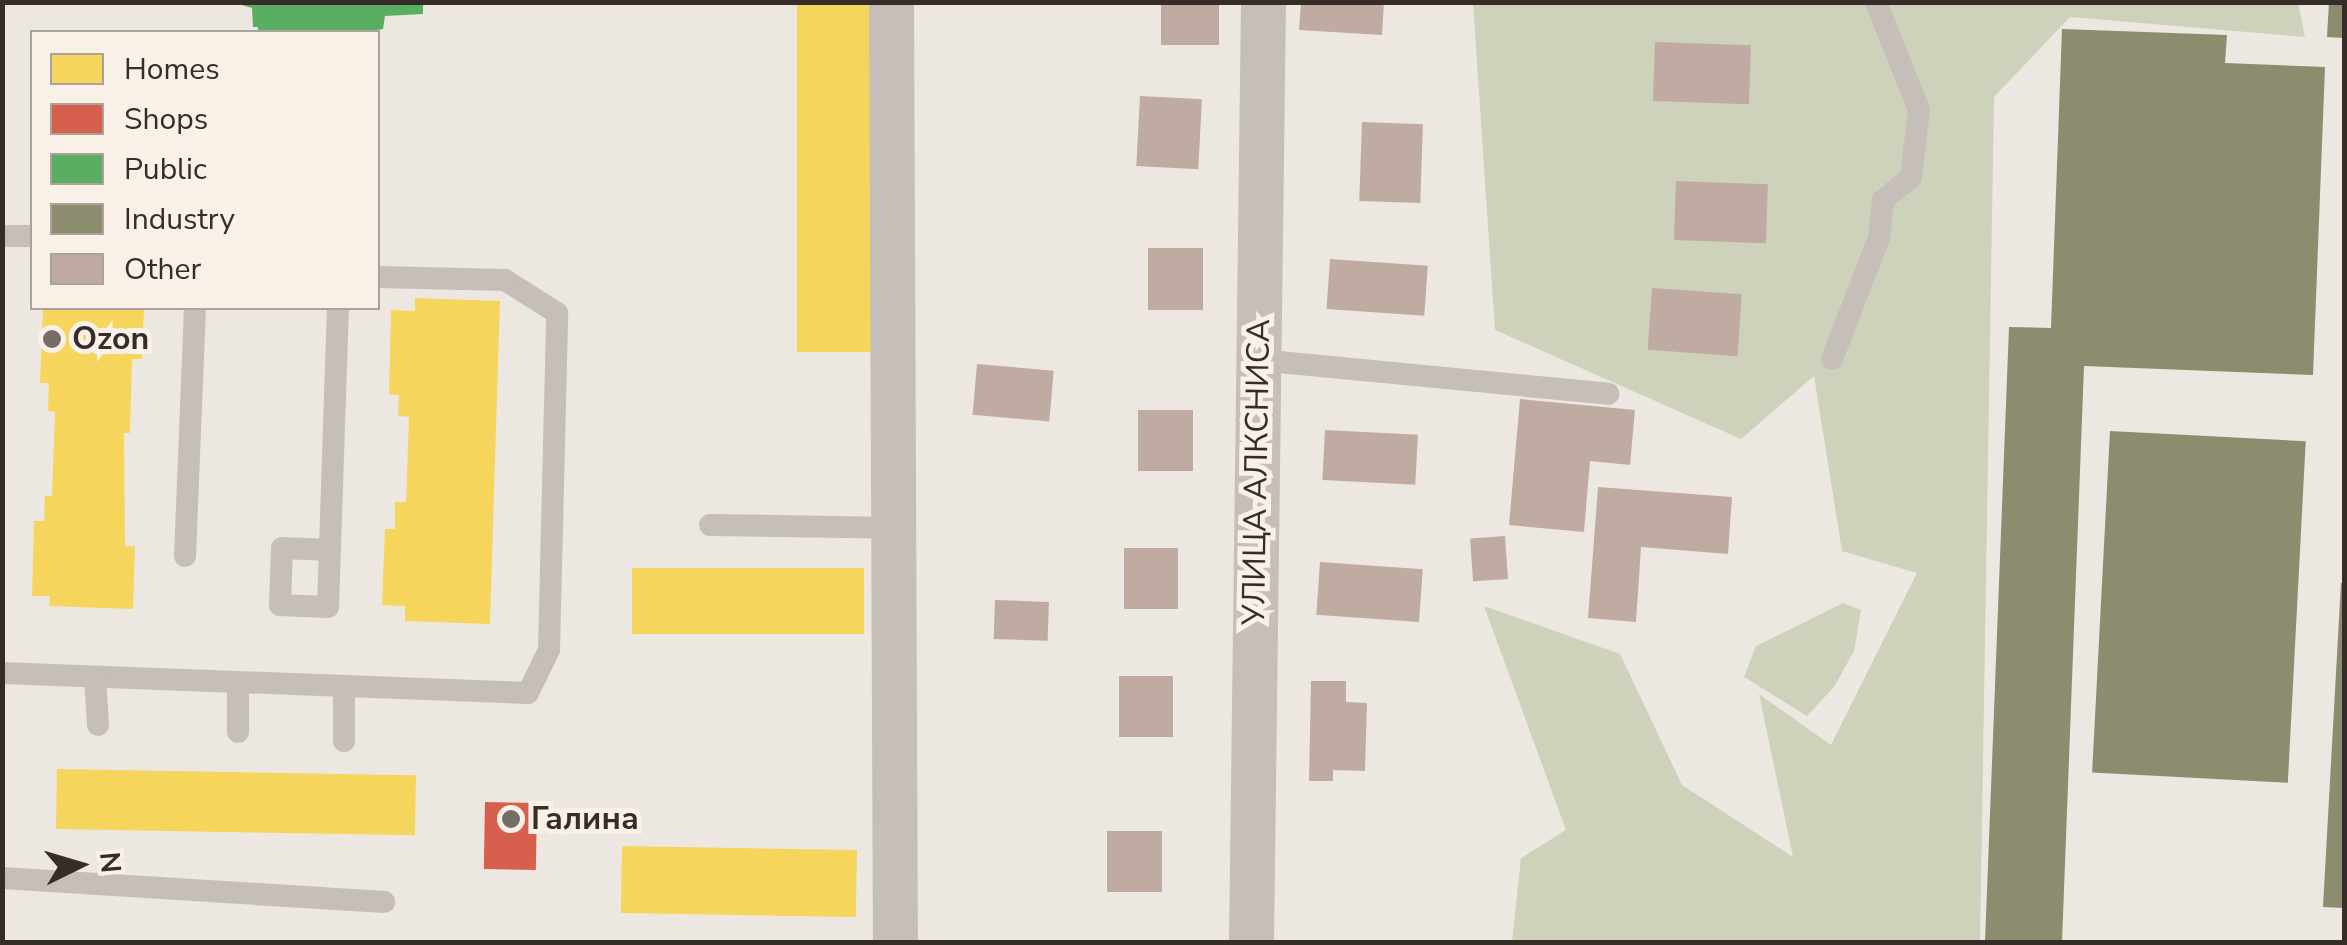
<!DOCTYPE html>
<meta charset="utf-8">
<style>
body{margin:0}
#map{position:relative;width:2347px;height:945px;overflow:hidden;background:#ede7e1;font-family:"Nunito Sans",sans-serif}
div>[style]{position:absolute}
[style*='--x']{left:calc(var(--x)*1px);top:calc(var(--y)*1px);width:calc(var(--w)*1px);rotate:calc(var(--a)*1deg)}
.green>*{inset:0;background:#ced2ba}
.homes>*{inset:0;background:#f6d55c;transform-origin:0 0}
.shops>*{inset:0;background:#d6604d;transform-origin:0 0}
.public>*{inset:0;background:#5aae61}
.industry>*{inset:0;background:#8c8c6e;transform-origin:0 0}
.building>*{inset:0;background:#c0aba2;transform-origin:0 0}
.service>*{height:22px;margin:-11px;padding:0 11px;transform-origin:11px;border-radius:11px;background:#c6bfb9}
.minor>*{height:45px;margin:-22.5px;padding:0 22.5px;transform-origin:22.5px;border-radius:22.5px;background:#c6bfb9}
.dots>*{width:28px;height:28px;translate:-50% -50%;box-sizing:border-box;border:5px solid #f9f1e8;border-radius:50%}
span{translate:-50% -50%;white-space:nowrap;text-align:center;line-height:1.15;-webkit-text-stroke:10px #f9f1e8;paint-order:stroke}
.poi-label{font-size:32px;color:#362c28;font-weight:700}
.left{translate:0 -50%;text-align:left}
.street-label{font-size:32px;color:#362c28}
.frame{position:absolute;inset:0;border:5px solid #362c28;pointer-events:none}
.legend{position:absolute;left:30px;top:30px;width:350px;height:280px;box-sizing:border-box;background:#f9f1e8;border:2px solid #aba29b;margin:0;padding:12px 18px;list-style:none;font-size:30px;color:#362c28}
.legend li{display:flex;align-items:center;gap:20px;height:50px}
.legend b{width:50px;border:2px solid #aba29b}
.north{position:absolute;left:30px;top:815px;width:100px;height:100px;-webkit-text-stroke:8px #f9f1e8;paint-order:stroke;rotate:85deg;font-size:28px;font-weight:700;line-height:40px;text-align:center;color:#362c28}
.north::after{content:'';display:block;margin:auto;width:35px;height:45px;background:#362c28;clip-path:polygon(50% 0,100% 100%,50% 72%,0 100%)}
</style>
<div id="map">
<div class="green">
<i style="clip-path:polygon(1473px 3px,2298px 3px,2305px 37px,2070px 17px,1994px 97px,1980px 942px,1512px 942px,1521px 858px,1566px 830px,1484px 606px,1620px 654px,1682px 785px,1793px 857px,1759px 694px,1831px 745px,1917px 573px,1842px 551px,1814px 376px,1741px 439px,1495px 330px)"></i>
<i style="clip-path:polygon(1843px 603px,1861px 610px,1854px 651px,1834px 687px,1807px 716px,1744px 677px,1756px 646px)"></i>
</div>
<div class="homes">
<i style="left:797px;top:2px;width:76px;height:350px"></i>
<i style="clip-path:polygon(415px 298px,500px 301px,490px 624px,405px 621px,405px 606px,382px 605px,385px 529px,395px 529px,395px 502px,406px 502px,409px 417px,398px 416px,399px 395px,389px 394px,391px 310px,415px 311px)"></i>
<i style="clip-path:polygon(43px 308px,144px 308px,142px 359px,132px 359px,130px 433px,124px 433px,125px 546px,135px 546px,133px 609px,49px 606px,50px 596px,32px 596px,34px 521px,44px 521px,45px 496px,52px 496px,55px 412px,48px 411px,49px 383px,40px 383px)"></i>
<i style="left:632px;top:568px;width:232px;height:66px"></i>
<i style="left:57px;top:769px;width:359px;height:60px;rotate:1deg"></i>
<i style="left:622px;top:846px;width:235px;height:67px;rotate:1deg"></i>
</div>
<div class="shops">
<i style="left:485px;top:802px;width:52px;height:67px;rotate:1deg"></i>
</div>
<div class="public">
<i style="clip-path:polygon(423px 2px,423px 14px,385px 16px,383px 29px,364px 32px,258px 32px,258px 27px,253px 27px,252px 8px,238px 4px)"></i>
</div>
<div class="industry">
<i style="clip-path:polygon(2329px 2px,2344px 2px,2344px 38px,2327px 37px)"></i>
<i style="clip-path:polygon(2062px 29px,2227px 35px,2225px 63px,2325px 67px,2313px 375px,2084px 366px,2062px 942px,1985px 942px,2009px 327px,2051px 328px)"></i>
<i style="left:2110px;top:431px;width:196px;height:342px;rotate:3deg"></i>
<i style="clip-path:polygon(2341px 583px,2344px 583px,2344px 908px,2323px 907px)"></i>
</div>
<div class="building">
<i style="left:1161px;top:2px;width:58px;height:43px"></i>
<i style="clip-path:polygon(1301px 2px,1384px 2px,1382px 35px,1299px 30px)"></i>
<i style="left:1655px;top:42px;width:96px;height:59px;rotate:2deg"></i>
<i style="left:1140px;top:96px;width:62px;height:70px;rotate:3deg"></i>
<i style="left:1362px;top:122px;width:61px;height:79px;rotate:2deg"></i>
<i style="left:1676px;top:181px;width:92px;height:59px;rotate:2deg"></i>
<i style="left:1148px;top:248px;width:55px;height:62px"></i>
<i style="left:1330px;top:259px;width:98px;height:50px;rotate:4deg"></i>
<i style="left:1652px;top:288px;width:90px;height:62px;rotate:4deg"></i>
<i style="left:977px;top:364px;width:77px;height:51px;rotate:5deg"></i>
<i style="clip-path:polygon(1520px 399px,1635px 410px,1630px 465px,1590px 461px,1584px 532px,1509px 525px)"></i>
<i style="left:1138px;top:410px;width:55px;height:61px"></i>
<i style="left:1325px;top:430px;width:93px;height:50px;rotate:3deg"></i>
<i style="clip-path:polygon(1598px 487px,1732px 497px,1728px 554px,1641px 547px,1636px 622px,1588px 618px)"></i>
<i style="left:1505px;top:536px;width:43px;height:35px;rotate:86deg"></i>
<i style="left:1124px;top:548px;width:54px;height:61px"></i>
<i style="left:1320px;top:562px;width:103px;height:53px;rotate:4deg"></i>
<i style="left:995px;top:600px;width:54px;height:39px;rotate:2deg"></i>
<i style="left:1119px;top:676px;width:54px;height:61px"></i>
<i style="clip-path:polygon(1311px 681px,1346px 681px,1346px 702px,1367px 703px,1365px 771px,1333px 770px,1333px 781px,1309px 781px)"></i>
<i style="left:1162px;top:831px;width:61px;height:55px;rotate:90deg"></i>
</div>
<div class="service">
<i style="--x:2;--y:236;--w:30;--a:0"></i>
<i style="--x:1832;--y:359;--w:130;--a:-68.8"></i>
<i style="--x:1879;--y:238;--w:38;--a:-84"></i>
<i style="--x:1883;--y:200;--w:36;--a:-39"></i>
<i style="--x:1911;--y:177;--w:67;--a:-83.2"></i>
<i style="--x:1919;--y:110;--w:116;--a:-111.7"></i>
<i style="--x:1258;--y:360;--w:352;--a:5.5"></i>
<i style="--x:710;--y:525;--w:183;--a:0.9"></i>
<i style="--x:330;--y:550;--w:48;--a:-177.6"></i>
<i style="--x:282;--y:548;--w:57;--a:92"></i>
<i style="--x:280;--y:605;--w:48;--a:2.4"></i>
<i style="--x:328;--y:607;--w:299;--a:-88.1"></i>
<i style="--x:185;--y:556;--w:248;--a:-87.7"></i>
<i style="--x:2;--y:673;--w:526;--a:2.18"></i>
<i style="--x:528;--y:693;--w:48;--a:-64"></i>
<i style="--x:549;--y:650;--w:337;--a:-88.6"></i>
<i style="--x:557;--y:313;--w:62;--a:-147.6"></i>
<i style="--x:505;--y:280;--w:127;--a:-178.6"></i>
<i style="--x:95;--y:677;--w:48;--a:86.4"></i>
<i style="--x:238;--y:732;--w:50;--a:-90"></i>
<i style="--x:344;--y:741;--w:55;--a:-90"></i>
<i style="--x:2;--y:878;--w:383;--a:3.6"></i>
</div>
<div class="minor">
<i style="--x:891;--y:2;--w:940;--a:89.76"></i>
<i style="--x:1251;--y:942;--w:940;--a:-89.27"></i>
</div>
<div class="dots">
<i style="left:52px;top:339px;background:#766d69"></i>
<i style="left:511px;top:819px;background:#766d69"></i>
</div>
<div class="poi-label">
<span class="left" style="left:72px;top:339px">Ozon</span>
<span class="left" style="left:531px;top:819px">Галина</span>
</div>
<div class="street-label">
<span style="left:1257px;top:472px;rotate:-89deg">УЛИЦА АЛКСНИСА</span>
</div>
<div class="frame"></div>
<ul class="legend">
<li><b style="height:28px;background:#f6d55c"></b>Homes</li>
<li><b style="height:28px;background:#d6604d"></b>Shops</li>
<li><b style="height:28px;background:#5aae61"></b>Public</li>
<li><b style="height:28px;background:#8c8c6e"></b>Industry</li>
<li><b style="height:28px;background:#c0aba2"></b>Other</li>
</ul>
<div class="north">N</div>
</div>
